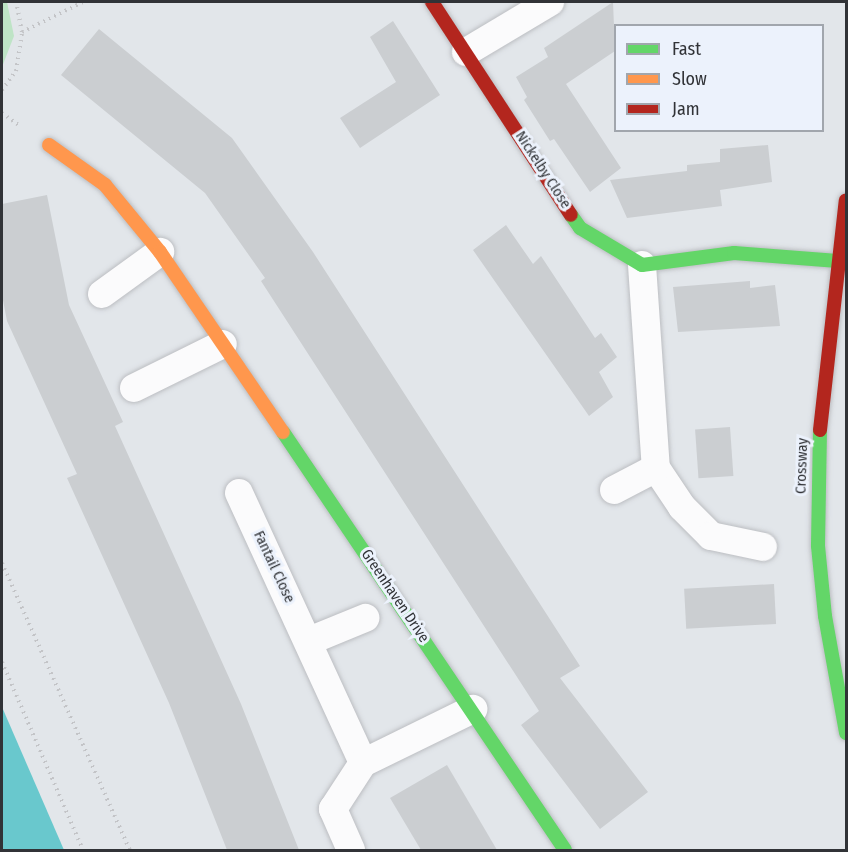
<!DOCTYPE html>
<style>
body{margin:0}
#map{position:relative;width:848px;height:852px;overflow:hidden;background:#e2e6ea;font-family:"Fira Sans Condensed",sans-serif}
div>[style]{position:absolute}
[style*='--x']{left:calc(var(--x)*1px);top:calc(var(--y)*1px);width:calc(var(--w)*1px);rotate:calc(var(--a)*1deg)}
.green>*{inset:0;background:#bee4c6}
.water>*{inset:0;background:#69c8cd}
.building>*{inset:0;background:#cbced1;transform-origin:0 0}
.path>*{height:4px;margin-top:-2px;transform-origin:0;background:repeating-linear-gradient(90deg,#c3c4c7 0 1.5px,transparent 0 6px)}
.roads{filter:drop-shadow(0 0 2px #bcbec2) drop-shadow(0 0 2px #bcbec2)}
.street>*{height:28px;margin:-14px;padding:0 14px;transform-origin:14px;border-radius:14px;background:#fbfbfc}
.fast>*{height:14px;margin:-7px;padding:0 7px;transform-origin:7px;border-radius:7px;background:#63d668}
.slow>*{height:14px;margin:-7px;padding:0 7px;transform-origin:7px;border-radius:7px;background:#ff974d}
.jam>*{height:14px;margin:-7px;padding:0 7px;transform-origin:7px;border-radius:7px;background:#b3261e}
span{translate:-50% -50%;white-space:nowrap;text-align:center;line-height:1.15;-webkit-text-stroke:6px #ecf2fc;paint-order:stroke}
.street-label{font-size:15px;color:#313337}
.frame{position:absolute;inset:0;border:3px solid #313337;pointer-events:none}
.legend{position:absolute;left:614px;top:24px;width:210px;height:108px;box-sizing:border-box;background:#ecf2fc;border:2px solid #a1a6ad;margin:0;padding:8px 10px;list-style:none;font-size:18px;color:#313337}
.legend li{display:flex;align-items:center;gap:12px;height:30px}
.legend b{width:30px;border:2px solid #a1a6ad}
</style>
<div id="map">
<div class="green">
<i style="clip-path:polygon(2px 2px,7px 2px,14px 36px,2px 67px)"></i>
</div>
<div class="water">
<i style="clip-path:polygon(2px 707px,64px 850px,2px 850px)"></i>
</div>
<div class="building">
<i style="clip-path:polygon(613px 2px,615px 51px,566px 84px,621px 168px,590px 192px,554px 139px,550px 141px,524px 100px,527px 97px,516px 77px,548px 57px,544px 48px)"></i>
<i style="clip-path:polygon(393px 21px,440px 95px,360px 148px,340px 118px,396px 82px,370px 37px)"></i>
<i style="clip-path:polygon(99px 29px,232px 138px,313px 252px,580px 666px,560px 678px,648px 792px,600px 829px,521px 725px,539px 711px,261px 281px,265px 278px,205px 193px,61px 75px)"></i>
<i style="clip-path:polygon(768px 145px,772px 182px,720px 190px,722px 206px,627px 218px,610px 180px,687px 171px,687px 165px,720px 162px,720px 149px)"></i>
<i style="clip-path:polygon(47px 195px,69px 305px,123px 422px,115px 426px,241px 704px,299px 850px,227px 850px,169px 703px,67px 478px,77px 474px,7px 321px,2px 295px,2px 204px)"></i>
<i style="clip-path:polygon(506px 225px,533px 264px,541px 256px,595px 338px,601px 333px,617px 357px,599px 372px,613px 397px,589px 416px,473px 250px)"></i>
<i style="clip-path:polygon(750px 281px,750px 288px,775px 285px,780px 326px,678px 332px,673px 287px)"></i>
<i style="left:730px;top:427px;width:49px;height:35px;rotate:86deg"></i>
<i style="left:774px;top:584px;width:40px;height:90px;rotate:87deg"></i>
<i style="clip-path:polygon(447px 765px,497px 850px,421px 850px,390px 798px)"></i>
</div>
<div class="path">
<i style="--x:22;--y:32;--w:68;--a:-26.2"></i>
<i style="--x:2;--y:90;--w:24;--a:-54"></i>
<i style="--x:16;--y:71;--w:39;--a:-81"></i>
<i style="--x:22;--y:32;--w:31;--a:-101"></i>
<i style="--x:2;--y:113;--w:22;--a:36"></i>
<i style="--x:2;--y:563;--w:314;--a:66"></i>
<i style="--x:2;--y:662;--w:205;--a:66.7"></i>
</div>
<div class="roads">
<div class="street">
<i style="--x:466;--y:52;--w:98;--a:-30.8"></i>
<i style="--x:642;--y:265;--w:203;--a:86.1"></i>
<i style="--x:656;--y:468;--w:47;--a:56.3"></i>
<i style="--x:682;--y:507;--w:41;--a:45"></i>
<i style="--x:711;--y:536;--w:53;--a:11.9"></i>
<i style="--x:102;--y:294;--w:72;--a:-35.9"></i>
<i style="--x:134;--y:388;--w:99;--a:-26.3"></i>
<i style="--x:614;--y:490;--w:47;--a:-27.6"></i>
<i style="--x:239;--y:493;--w:297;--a:65.3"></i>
<i style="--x:309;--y:641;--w:61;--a:-22.3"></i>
<i style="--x:351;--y:850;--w:45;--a:-113.7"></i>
<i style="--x:333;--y:809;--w:55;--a:-56.9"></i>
<i style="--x:363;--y:763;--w:123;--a:-26.1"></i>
</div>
<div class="fast">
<i style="--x:571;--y:215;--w:16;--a:55"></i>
<i style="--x:580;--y:228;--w:72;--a:30.8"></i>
<i style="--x:642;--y:265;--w:93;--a:-7.4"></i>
<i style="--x:734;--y:253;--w:104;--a:4.4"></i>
<i style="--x:820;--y:430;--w:116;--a:91"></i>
<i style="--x:818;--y:546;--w:70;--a:84.3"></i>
<i style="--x:825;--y:616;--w:119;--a:79.8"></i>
<i style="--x:283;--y:432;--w:504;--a:55.99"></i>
</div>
<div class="slow">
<i style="--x:49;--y:145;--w:69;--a:35.5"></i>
<i style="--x:105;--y:185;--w:87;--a:50.6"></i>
<i style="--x:160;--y:252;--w:218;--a:55.7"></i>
</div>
<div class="jam">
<i style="--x:432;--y:2;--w:254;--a:56.9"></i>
<i style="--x:820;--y:430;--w:231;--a:-83.6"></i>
</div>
</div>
<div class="street-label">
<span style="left:543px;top:170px;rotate:57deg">Nickelby Close</span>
<span style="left:802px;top:466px;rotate:-88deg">Crossway</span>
<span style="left:274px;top:567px;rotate:65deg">Fantail Close</span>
<span style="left:395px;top:596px;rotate:56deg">Greenhaven Drive</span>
</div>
<div class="frame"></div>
<ul class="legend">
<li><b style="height:8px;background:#63d668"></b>Fast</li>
<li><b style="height:8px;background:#ff974d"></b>Slow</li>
<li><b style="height:8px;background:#b3261e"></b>Jam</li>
</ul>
</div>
